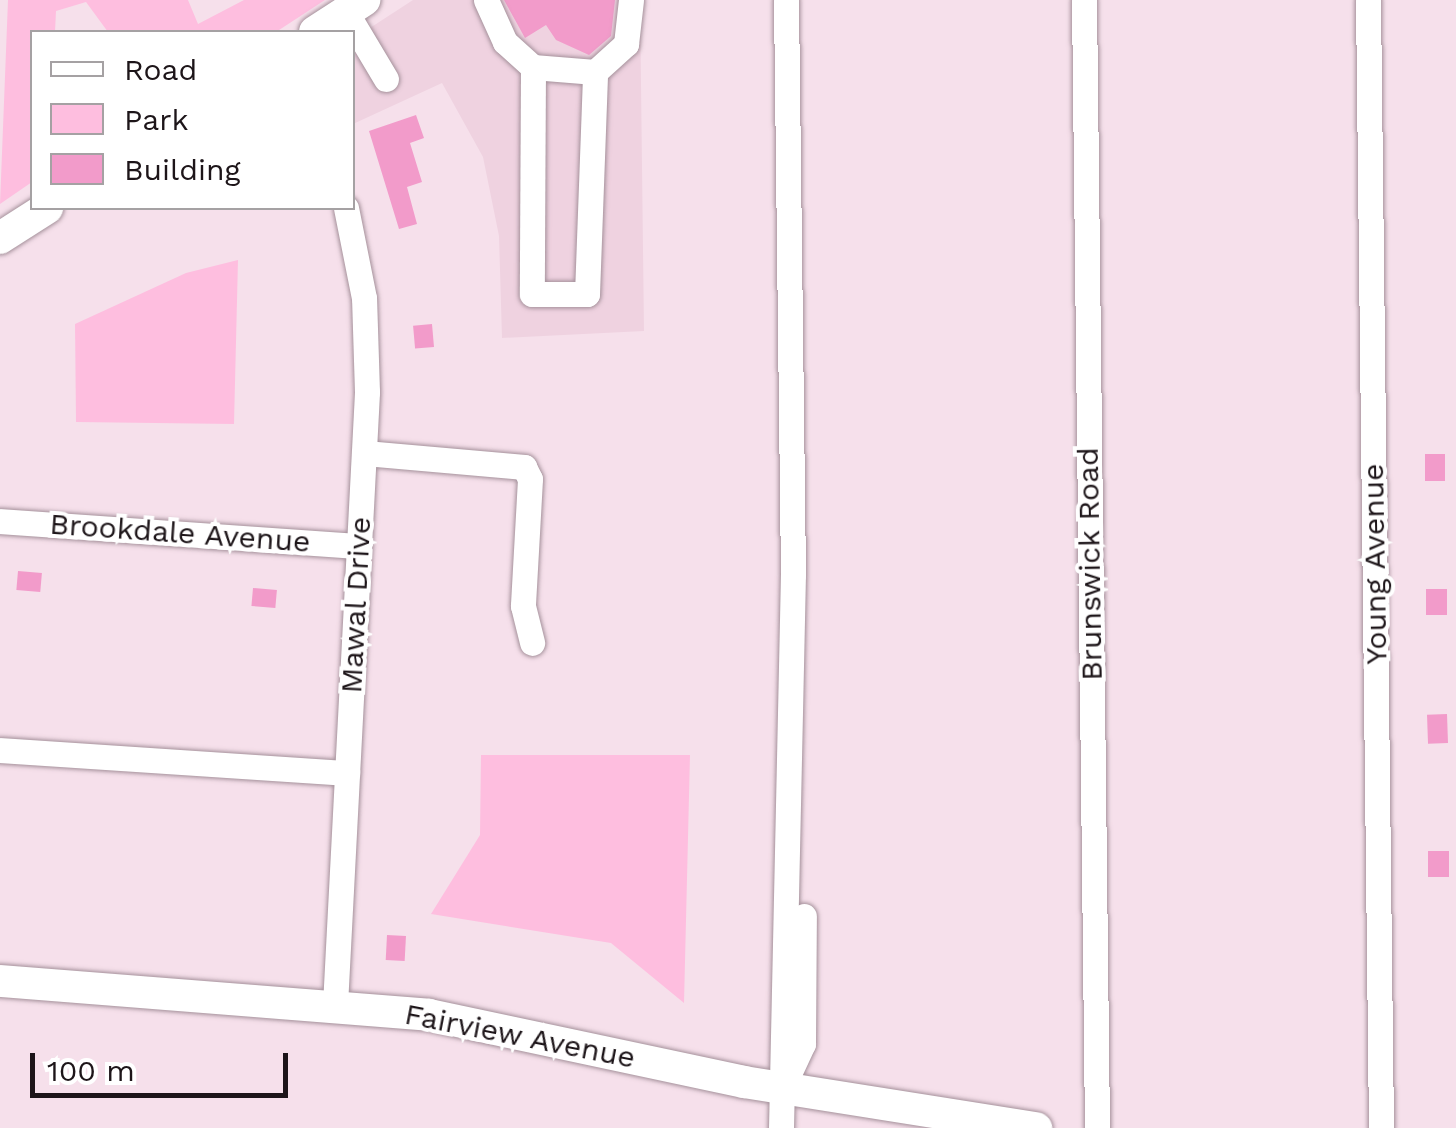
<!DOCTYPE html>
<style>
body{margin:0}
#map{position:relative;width:1456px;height:1128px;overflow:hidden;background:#f6e0eb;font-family:"Work Sans",sans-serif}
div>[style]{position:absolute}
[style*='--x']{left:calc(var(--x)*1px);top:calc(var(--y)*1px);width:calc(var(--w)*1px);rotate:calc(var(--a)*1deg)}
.built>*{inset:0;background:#efd2e0}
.green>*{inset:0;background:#febedf}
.building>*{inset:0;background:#f29bca;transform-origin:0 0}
.roads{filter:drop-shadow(0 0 2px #a5919b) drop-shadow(0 0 2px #a5919b)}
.minor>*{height:25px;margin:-12.5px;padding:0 12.5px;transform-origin:12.5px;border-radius:12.5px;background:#fff}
.major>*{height:32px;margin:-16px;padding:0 16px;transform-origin:16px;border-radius:16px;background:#fff}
span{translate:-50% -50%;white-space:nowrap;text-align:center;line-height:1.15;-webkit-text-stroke:8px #fff;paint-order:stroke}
.street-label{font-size:30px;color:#1d1519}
.legend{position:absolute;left:30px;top:30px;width:325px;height:180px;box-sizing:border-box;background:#fff;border:2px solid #a5a1a3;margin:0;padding:12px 18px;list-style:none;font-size:30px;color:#1d1519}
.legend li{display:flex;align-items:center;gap:20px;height:50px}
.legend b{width:50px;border:2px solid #a5a1a3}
.scale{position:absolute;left:30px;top:1053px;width:258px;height:45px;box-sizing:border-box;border:5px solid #1d1519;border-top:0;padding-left:12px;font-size:30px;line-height:35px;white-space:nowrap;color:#1d1519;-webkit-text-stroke:8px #fff;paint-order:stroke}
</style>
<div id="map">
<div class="built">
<i style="clip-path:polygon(413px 0,640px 0,644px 331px,502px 338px,499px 236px,483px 157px,442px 83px,353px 124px,353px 39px)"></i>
</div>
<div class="green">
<i style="clip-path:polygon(8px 0,188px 0,198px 24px,244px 0,325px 0,276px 32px,108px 32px,86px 2px,56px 11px,55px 32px,32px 32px,32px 182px,0 204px)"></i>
<i style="clip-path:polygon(238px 260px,234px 424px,76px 422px,75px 324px,186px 273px)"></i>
<i style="clip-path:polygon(481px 755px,690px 755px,684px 1003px,611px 943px,431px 914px,480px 835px)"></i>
</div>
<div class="building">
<i style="clip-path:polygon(504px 0,615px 0,611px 36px,589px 55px,556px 40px,546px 25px,525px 38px)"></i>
<i style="clip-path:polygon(416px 115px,424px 138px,410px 143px,422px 182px,407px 187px,417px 224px,399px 229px,369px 131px)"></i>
<i style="left:432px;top:324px;width:23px;height:19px;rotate:85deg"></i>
<i style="left:1425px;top:454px;width:20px;height:27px"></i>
<i style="left:18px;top:571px;width:24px;height:19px;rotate:5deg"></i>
<i style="left:253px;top:588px;width:24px;height:18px;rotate:5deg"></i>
<i style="left:1447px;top:589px;width:26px;height:21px;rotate:90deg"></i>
<i style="left:1447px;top:714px;width:29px;height:20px;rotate:88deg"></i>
<i style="left:1428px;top:851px;width:21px;height:26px"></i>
<i style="left:387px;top:935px;width:19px;height:25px;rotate:3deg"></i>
</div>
<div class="roads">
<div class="minor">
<i style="--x:486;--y:0;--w:46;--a:65.7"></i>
<i style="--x:505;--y:42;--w:38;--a:42"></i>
<i style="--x:533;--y:67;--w:227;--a:90.3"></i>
<i style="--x:532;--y:294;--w:55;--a:0"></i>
<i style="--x:587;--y:294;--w:222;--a:-87.9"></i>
<i style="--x:595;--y:72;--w:42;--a:-42.1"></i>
<i style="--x:626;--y:44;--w:44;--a:-83.5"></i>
<i style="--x:1084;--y:0;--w:1128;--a:89.34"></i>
<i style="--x:1368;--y:0;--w:1128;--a:89.34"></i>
<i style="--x:346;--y:12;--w:78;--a:59.2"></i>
<i style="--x:533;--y:67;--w:62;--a:4.6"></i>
<i style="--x:365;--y:453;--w:160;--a:5"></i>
<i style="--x:524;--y:467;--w:13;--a:63"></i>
<i style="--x:530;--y:479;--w:127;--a:93.2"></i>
<i style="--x:523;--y:606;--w:38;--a:76"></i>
<i style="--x:0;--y:521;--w:360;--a:4"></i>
<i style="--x:0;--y:750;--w:348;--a:3.8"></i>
<i style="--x:335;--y:1005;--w:614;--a:-87.01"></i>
<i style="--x:367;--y:392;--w:94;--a:-91.8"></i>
<i style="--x:364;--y:298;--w:92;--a:-101.3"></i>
<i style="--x:787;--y:1078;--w:38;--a:-65"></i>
<i style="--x:803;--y:1044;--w:128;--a:-89.6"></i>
<i style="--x:781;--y:1128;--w:553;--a:-88.76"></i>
<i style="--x:793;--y:575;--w:575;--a:-90.7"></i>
</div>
<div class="major">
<i style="--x:315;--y:32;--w:59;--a:-33.1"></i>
<i style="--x:0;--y:238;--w:56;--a:-32.6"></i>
<i style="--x:0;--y:981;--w:430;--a:4.5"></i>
<i style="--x:429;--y:1015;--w:322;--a:12"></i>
<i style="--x:744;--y:1082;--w:296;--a:9"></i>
</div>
</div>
<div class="street-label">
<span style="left:180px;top:533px;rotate:4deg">Brookdale Avenue</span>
<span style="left:1090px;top:564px;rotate:-91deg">Brunswick Road</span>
<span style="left:1375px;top:564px;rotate:-91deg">Young Avenue</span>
<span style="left:356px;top:605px;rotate:-87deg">Mawal Drive</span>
<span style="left:520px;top:1036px;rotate:11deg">Fairview Avenue</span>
</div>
<ul class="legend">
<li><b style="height:12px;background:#fff"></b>Road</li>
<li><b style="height:28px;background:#febedf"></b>Park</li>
<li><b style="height:28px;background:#f29bca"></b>Building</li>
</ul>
<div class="scale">100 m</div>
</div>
